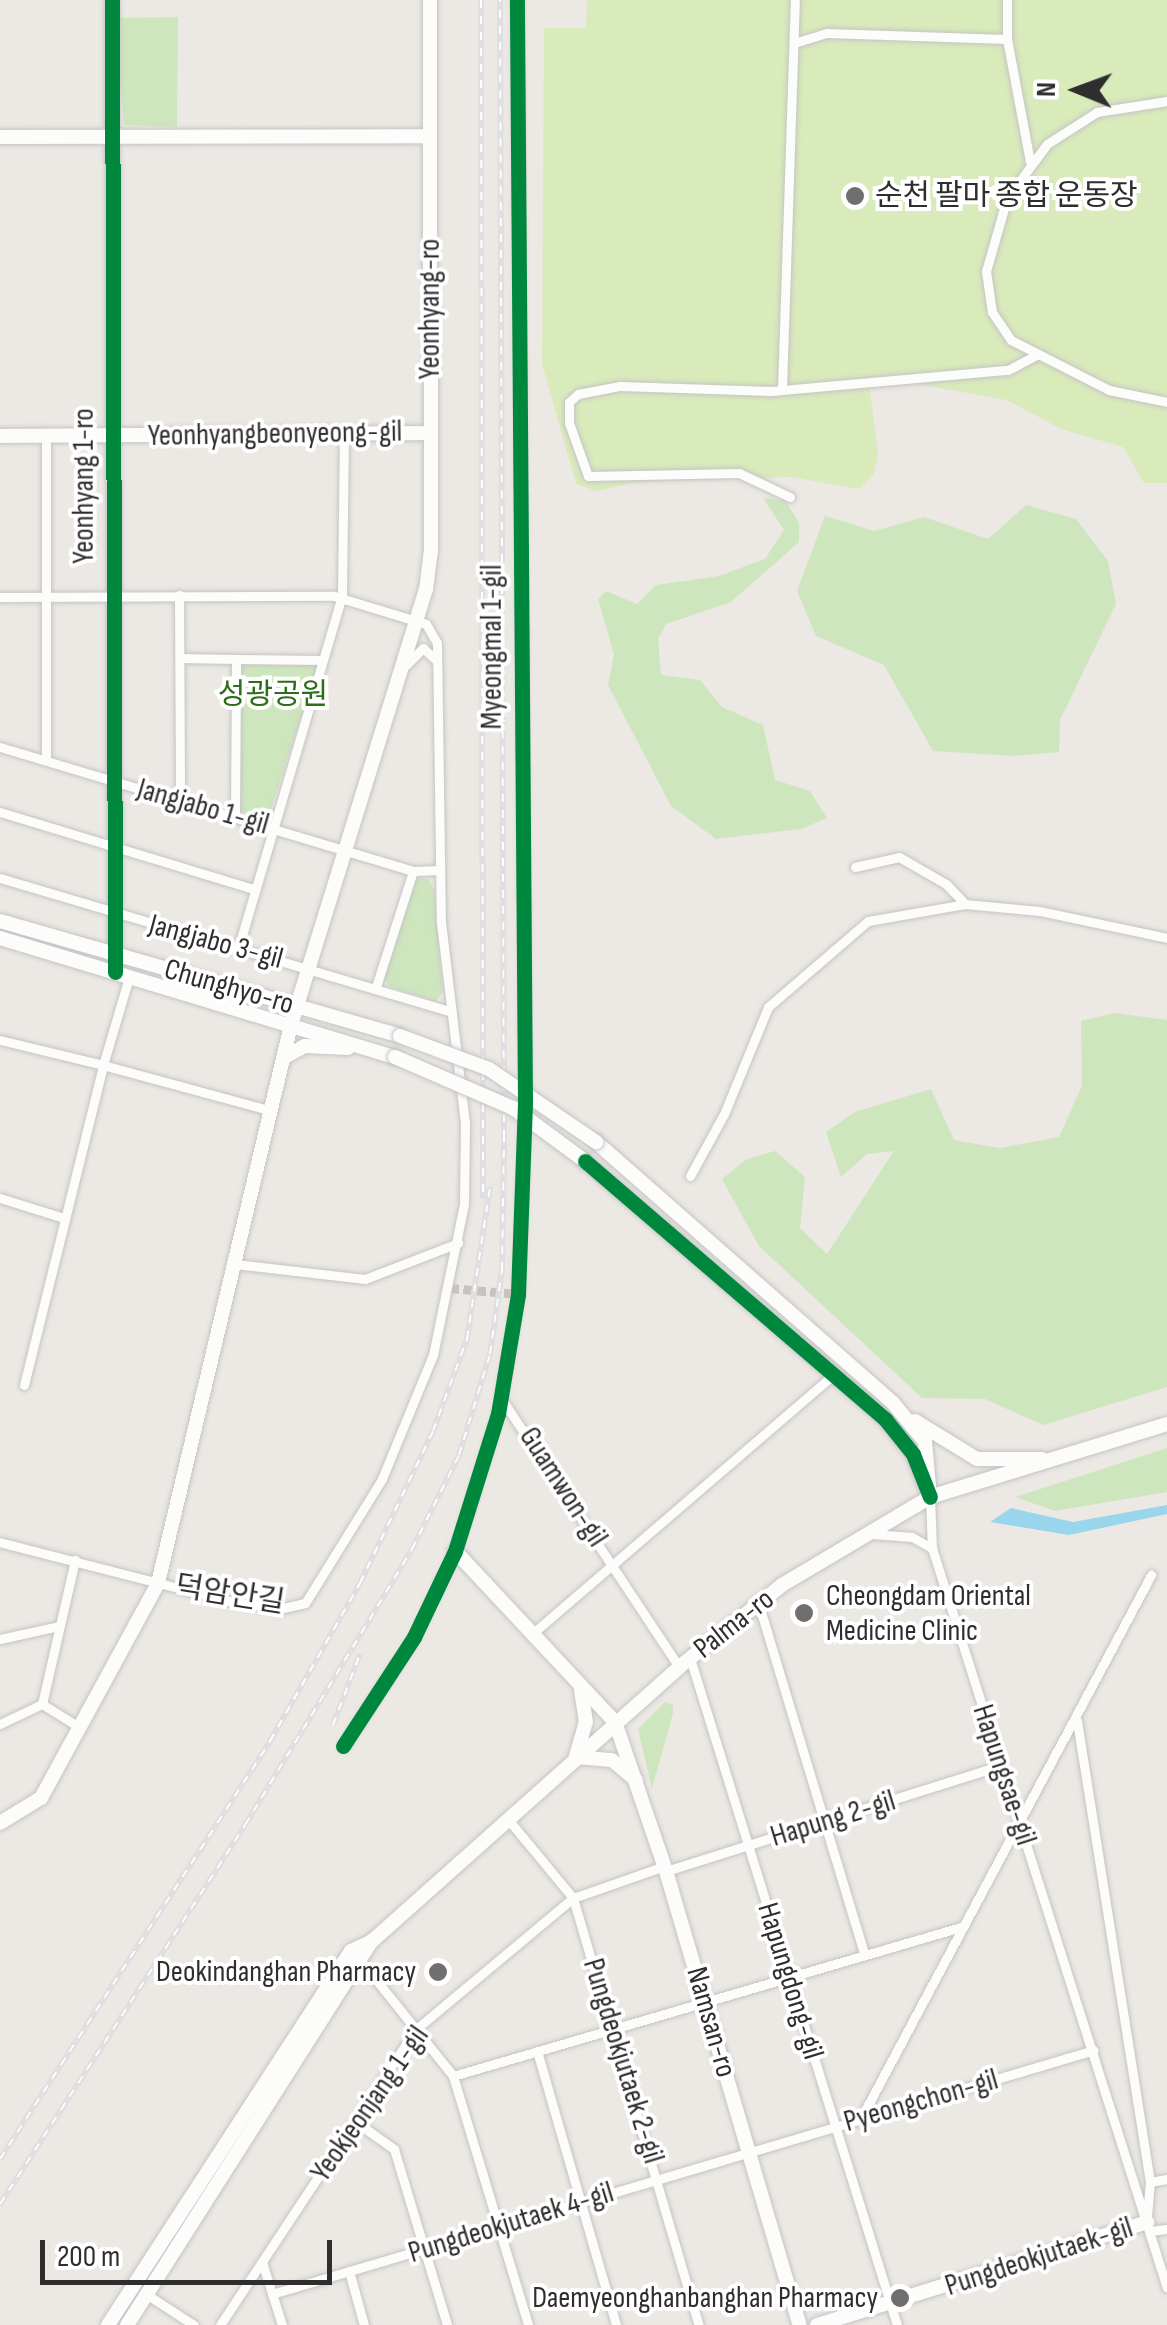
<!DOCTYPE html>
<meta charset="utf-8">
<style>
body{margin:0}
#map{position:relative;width:1167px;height:2325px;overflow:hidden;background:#ece8e4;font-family:"Sofia Sans Condensed","Noto Sans KR",sans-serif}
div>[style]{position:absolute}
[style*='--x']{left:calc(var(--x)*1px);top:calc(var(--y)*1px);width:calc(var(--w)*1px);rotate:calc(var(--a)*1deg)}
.green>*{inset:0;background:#cee6be}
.pitch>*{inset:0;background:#d9eabb}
.water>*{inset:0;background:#99d6ec}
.street-tunnel>*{height:9px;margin-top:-4.5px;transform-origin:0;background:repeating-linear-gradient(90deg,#c6c3c0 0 9px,transparent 0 13.5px)}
.roads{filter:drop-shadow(0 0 2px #c5c4c5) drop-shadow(0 0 2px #c5c4c5)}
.street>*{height:9px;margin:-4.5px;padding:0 4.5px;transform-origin:4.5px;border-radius:4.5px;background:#fcfcfb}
.secondary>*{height:14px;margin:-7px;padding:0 7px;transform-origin:7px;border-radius:7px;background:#fcfcfb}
.rail>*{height:6px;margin-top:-3px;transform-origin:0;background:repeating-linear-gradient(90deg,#fff 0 8px,#dfdfe1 0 16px);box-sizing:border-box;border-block:2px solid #dfdfe1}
.bridges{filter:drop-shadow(0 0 2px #c5c4c5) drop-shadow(0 0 2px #c5c4c5)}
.secondary-bridge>*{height:14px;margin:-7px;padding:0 7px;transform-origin:7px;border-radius:7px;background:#fcfcfb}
.cycleway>*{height:15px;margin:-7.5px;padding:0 7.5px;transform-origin:7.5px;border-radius:7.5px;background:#00873e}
.dots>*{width:28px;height:28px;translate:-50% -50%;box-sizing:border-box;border:5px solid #fff;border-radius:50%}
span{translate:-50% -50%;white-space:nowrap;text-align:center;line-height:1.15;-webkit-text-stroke:8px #fff;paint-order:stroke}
.poi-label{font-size:30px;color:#2e2e2e}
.left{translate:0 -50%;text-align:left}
.right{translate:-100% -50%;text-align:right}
.street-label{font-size:30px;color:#2e2e2e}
.park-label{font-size:30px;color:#2c6e1b}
.north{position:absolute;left:1027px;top:40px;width:100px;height:100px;-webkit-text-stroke:8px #fff;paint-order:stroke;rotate:271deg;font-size:28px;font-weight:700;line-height:40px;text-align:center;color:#2e2e2e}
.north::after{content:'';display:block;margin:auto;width:35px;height:45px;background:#2e2e2e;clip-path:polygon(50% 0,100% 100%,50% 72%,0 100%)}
.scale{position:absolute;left:40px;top:2240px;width:292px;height:45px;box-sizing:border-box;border:5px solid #2e2e2e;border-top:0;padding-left:12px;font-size:30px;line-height:35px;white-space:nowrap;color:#2e2e2e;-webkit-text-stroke:8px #fff;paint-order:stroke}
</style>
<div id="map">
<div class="green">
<i style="clip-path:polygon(178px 17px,177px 127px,124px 125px,115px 18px)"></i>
<i style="clip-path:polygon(763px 498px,785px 500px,799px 523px,799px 542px,731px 602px,666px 624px,658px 639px,661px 675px,700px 680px,722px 707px,763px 725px,775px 780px,810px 791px,827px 818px,801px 829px,716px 839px,671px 806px,608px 685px,614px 654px,598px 599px,606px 591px,637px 604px,656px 585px,719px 576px,765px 559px,784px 530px)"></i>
<i style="clip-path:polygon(1026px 505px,1076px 519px,1108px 561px,1116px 604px,1060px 720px,1059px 752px,1014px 756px,933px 751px,884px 665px,816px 636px,797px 591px,825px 516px,874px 531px,924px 517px,988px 539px)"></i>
<i style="clip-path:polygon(240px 662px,318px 663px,268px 819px,240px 811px)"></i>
<i style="clip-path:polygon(414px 878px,428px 879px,434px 889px,443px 992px,435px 1001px,389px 986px,383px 977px)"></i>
<i style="clip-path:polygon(1115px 1013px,1167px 1020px,1167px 1387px,1043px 1425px,985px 1399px,922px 1398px,759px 1246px,722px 1179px,747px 1159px,775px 1151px,805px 1177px,800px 1228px,827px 1254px,894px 1151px,867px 1154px,841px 1177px,826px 1132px,855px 1112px,931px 1089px,954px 1140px,999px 1148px,1059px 1137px,1082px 1086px,1081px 1021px)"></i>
<i style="clip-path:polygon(1167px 1448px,1167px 1492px,1055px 1511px,1015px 1497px)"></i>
<i style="clip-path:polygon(665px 1702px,673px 1705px,673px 1713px,652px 1789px,638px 1729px)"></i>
</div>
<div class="pitch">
<i style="clip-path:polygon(587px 0,1167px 0,1167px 483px,1144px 483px,1123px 447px,1061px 429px,1007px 400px,888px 379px,869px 384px,878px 453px,874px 474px,859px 489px,791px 477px,638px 482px,596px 491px,576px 484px,542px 364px,544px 28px,586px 28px)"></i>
</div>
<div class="water">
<i style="clip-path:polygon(1167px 1505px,1167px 1514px,1069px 1535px,990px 1522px,1011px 1508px,1073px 1522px)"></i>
</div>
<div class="street-tunnel">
<i style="--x:450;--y:1288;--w:68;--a:5"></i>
</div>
<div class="roads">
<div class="street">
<i style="--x:1007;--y:0;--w:39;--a:90"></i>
<i style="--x:794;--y:43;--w:34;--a:-17"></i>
<i style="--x:827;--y:33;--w:180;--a:1.9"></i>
<i style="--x:1007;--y:39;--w:125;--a:79.4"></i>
<i style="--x:1167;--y:101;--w:71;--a:171.1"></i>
<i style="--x:1097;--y:112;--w:59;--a:147.4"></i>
<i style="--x:1047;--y:144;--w:67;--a:126.5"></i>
<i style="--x:1007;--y:198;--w:76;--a:106"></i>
<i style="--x:986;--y:271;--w:41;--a:81.7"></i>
<i style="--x:992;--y:312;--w:34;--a:56"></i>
<i style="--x:1011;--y:340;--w:110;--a:27"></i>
<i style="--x:1109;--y:390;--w:59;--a:11.7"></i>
<i style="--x:782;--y:389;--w:389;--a:-88.1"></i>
<i style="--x:46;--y:435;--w:325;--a:90"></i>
<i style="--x:790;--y:497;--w:56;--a:-154.8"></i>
<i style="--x:739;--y:473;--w:151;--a:178.9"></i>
<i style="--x:588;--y:476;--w:56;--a:-109.7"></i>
<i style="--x:569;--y:423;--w:21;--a:-90"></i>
<i style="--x:569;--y:402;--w:12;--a:-42"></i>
<i style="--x:578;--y:394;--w:43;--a:-10.8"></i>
<i style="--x:620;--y:386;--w:151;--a:1.9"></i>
<i style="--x:771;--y:391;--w:238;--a:-5.1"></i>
<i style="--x:1008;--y:370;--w:32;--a:-28"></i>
<i style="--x:179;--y:595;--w:205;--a:89.7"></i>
<i style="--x:0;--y:597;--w:334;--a:-0.2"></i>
<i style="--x:334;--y:596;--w:96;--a:16.9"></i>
<i style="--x:426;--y:624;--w:22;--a:60"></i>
<i style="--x:437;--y:643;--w:279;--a:89.2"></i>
<i style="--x:441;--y:922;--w:201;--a:83.2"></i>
<i style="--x:465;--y:1122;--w:82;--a:90.7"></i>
<i style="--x:464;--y:1204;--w:154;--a:101.6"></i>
<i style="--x:433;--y:1355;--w:134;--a:112.4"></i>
<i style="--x:382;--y:1479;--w:146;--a:121.8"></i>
<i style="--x:305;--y:1603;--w:26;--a:167"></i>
<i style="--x:280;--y:1609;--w:52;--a:-171.1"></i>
<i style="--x:229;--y:1601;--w:236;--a:-165.6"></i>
<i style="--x:180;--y:658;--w:56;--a:1"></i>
<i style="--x:406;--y:665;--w:24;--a:-45"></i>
<i style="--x:423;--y:648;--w:18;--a:43"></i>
<i style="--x:0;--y:747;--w:431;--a:16.7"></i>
<i style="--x:413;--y:871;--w:122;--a:107.7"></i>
<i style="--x:0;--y:812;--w:265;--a:16.9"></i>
<i style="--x:235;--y:817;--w:158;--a:-89.6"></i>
<i style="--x:236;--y:659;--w:86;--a:0.7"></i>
<i style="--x:855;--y:867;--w:45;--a:-12.8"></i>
<i style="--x:899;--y:857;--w:54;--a:29.9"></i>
<i style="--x:946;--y:884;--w:28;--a:46"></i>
<i style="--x:965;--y:904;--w:75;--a:5.3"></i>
<i style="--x:1040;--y:911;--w:130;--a:12"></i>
<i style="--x:413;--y:871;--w:27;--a:-2"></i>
<i style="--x:0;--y:878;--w:467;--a:16.5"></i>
<i style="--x:238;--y:949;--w:368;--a:-73.6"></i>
<i style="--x:342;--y:596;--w:163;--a:-89.3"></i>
<i style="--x:0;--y:1040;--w:106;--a:13.6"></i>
<i style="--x:103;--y:1065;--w:92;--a:-73.5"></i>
<i style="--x:690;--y:1176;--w:71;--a:-61.3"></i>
<i style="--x:724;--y:1114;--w:116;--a:-67.6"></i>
<i style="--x:768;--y:1007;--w:132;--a:-40.7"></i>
<i style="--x:868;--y:921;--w:98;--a:-9.9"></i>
<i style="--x:0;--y:1198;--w:67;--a:17.4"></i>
<i style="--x:235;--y:1264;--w:131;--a:6.6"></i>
<i style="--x:365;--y:1279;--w:100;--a:-21.2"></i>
<i style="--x:24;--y:1385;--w:330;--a:-76.1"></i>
<i style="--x:103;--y:1065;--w:172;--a:15.2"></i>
<i style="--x:501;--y:1398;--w:323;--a:56.5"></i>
<i style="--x:930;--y:1497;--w:51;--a:87.8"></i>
<i style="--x:932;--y:1548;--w:776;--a:72.38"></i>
<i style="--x:872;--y:1534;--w:40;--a:4.3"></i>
<i style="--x:912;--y:1537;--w:23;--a:29"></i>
<i style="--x:758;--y:1602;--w:366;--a:73.2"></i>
<i style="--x:532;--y:1634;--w:397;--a:-40.7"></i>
<i style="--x:0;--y:1639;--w:60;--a:-12.4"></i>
<i style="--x:690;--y:1658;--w:698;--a:72.76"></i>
<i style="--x:42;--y:1704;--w:148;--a:-77.1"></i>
<i style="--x:1077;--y:1721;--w:467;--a:81"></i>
<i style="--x:1150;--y:2182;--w:37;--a:95"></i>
<i style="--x:0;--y:1724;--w:47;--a:-25.5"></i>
<i style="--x:42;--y:1704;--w:44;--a:31.9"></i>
<i style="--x:343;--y:1746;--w:130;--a:-56.9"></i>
<i style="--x:414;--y:1637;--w:95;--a:-64.5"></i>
<i style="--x:455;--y:1551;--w:144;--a:-72.6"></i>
<i style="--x:498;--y:1414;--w:122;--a:-80.5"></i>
<i style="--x:518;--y:1294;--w:191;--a:-87.9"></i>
<i style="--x:525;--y:1103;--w:1103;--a:-90.42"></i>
<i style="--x:507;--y:1818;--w:104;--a:50.5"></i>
<i style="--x:573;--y:1898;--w:445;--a:73.6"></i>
<i style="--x:666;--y:1871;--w:350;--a:-17.5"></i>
<i style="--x:357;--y:1956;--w:154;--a:51.3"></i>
<i style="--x:453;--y:2076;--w:260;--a:73.2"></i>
<i style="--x:537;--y:2051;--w:285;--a:73.9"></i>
<i style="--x:453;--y:2076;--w:529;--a:-16.35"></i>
<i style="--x:861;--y:2118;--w:616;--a:-61.89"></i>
<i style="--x:356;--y:2122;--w:47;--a:35.4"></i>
<i style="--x:394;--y:2149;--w:184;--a:73.2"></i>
<i style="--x:1150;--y:2182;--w:17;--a:-10"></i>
<i style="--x:1150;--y:2231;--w:17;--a:-7"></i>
<i style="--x:262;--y:2262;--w:66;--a:72.4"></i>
<i style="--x:349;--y:2271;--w:56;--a:74.5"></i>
<i style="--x:146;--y:2294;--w:57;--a:32.9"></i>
<i style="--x:272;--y:2294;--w:857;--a:-16.53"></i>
<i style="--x:220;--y:2325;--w:354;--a:-56.5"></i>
<i style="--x:415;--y:2030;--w:206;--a:-39.9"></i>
<i style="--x:573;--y:1898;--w:97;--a:-19.2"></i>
</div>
<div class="secondary">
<i style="--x:112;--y:0;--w:972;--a:89.82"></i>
<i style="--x:0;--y:137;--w:430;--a:-0.1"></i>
<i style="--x:0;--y:436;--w:430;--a:-0.4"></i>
<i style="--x:0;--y:921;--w:416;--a:16"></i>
<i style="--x:0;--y:938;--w:413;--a:16.8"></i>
<i style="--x:283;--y:1058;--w:25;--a:-29"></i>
<i style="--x:305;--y:1046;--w:43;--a:2.7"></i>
<i style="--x:596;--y:1142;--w:395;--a:41.3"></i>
<i style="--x:893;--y:1403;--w:50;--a:50.6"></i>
<i style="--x:925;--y:1442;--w:55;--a:84.8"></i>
<i style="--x:585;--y:1161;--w:396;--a:40.7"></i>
<i style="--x:885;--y:1419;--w:45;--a:51.3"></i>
<i style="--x:913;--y:1454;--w:41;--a:68.5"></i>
<i style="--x:915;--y:1421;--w:73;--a:31.5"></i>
<i style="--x:977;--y:1459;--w:65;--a:0"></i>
<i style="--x:455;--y:1551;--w:234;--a:46.9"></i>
<i style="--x:615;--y:1722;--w:157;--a:71.1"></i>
<i style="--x:666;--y:1871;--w:473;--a:73.6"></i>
<i style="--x:576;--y:1756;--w:35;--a:-74"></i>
<i style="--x:586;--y:1722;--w:32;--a:-99"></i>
<i style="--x:576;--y:1757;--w:36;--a:5"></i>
<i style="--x:612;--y:1760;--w:31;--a:40"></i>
<i style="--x:0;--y:1823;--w:48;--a:-31.4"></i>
<i style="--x:41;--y:1798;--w:245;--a:-61.4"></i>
<i style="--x:158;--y:1583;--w:574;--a:-76.59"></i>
<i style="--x:291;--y:1025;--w:455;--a:-72.8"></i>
<i style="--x:426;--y:590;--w:38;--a:-83"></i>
<i style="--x:431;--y:552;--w:552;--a:-90.1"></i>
<i style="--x:108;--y:2325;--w:446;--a:-57"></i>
<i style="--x:351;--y:1951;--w:23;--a:-25"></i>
<i style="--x:372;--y:1941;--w:411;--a:-41.7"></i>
<i style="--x:679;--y:1667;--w:132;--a:-38.5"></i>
<i style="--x:782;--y:1585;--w:172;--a:-30.7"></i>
<i style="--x:930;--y:1497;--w:248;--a:-17.1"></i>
<i style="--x:127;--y:2325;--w:456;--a:-57.5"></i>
<i style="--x:817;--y:2325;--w:346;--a:-17.3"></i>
</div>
</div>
<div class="rail">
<i style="--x:481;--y:0;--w:1199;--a:89.9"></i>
<i style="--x:333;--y:1725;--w:76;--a:-69.2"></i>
<i style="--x:0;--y:2159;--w:498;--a:-57.1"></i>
<i style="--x:270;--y:1741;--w:182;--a:-60.3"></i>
<i style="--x:360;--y:1583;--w:169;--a:-64.3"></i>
<i style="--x:433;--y:1431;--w:98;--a:-69.7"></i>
<i style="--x:467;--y:1339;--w:154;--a:-81.4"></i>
<i style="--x:0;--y:2204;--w:451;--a:-57.1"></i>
<i style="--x:245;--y:1825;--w:323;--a:-58.8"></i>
<i style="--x:412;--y:1549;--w:105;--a:-63.4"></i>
<i style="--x:459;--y:1455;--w:106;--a:-72.9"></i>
<i style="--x:490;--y:1354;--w:85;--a:-81.9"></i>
<i style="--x:502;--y:1270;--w:132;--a:-89.1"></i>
<i style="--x:504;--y:1138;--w:1138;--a:-90.2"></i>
</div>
<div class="bridges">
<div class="secondary-bridge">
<i style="--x:400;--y:1036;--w:95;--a:20.3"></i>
<i style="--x:489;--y:1069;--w:130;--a:34.3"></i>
<i style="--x:395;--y:1057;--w:129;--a:23.4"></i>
<i style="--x:513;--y:1108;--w:89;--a:36.4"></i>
</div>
</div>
<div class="cycleway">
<i style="--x:112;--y:0;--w:972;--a:89.82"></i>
<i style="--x:585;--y:1161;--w:396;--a:40.7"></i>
<i style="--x:885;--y:1419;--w:45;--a:51.3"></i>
<i style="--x:913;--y:1454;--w:46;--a:68.4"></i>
<i style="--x:343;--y:1746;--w:130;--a:-56.9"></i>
<i style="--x:414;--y:1637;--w:95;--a:-64.5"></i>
<i style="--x:455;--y:1551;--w:144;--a:-72.6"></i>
<i style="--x:498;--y:1414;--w:122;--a:-80.5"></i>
<i style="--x:518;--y:1294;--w:191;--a:-87.9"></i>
<i style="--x:525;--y:1103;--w:1103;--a:-90.42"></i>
</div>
<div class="dots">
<i style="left:855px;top:196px;background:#706f6e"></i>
<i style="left:804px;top:1613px;background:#706f6e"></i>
<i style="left:438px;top:1972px;background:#706f6e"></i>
<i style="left:900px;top:2298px;background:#706f6e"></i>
</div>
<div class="poi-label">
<span class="left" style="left:875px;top:196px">순천 팔마 종합 운동장</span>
<span class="left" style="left:826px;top:1613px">Cheongdam Oriental<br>Medicine Clinic</span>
<span class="right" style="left:416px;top:1972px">Deokindanghan Pharmacy</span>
<span class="right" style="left:878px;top:2298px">Daemyeonghanbanghan Pharmacy</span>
</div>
<div class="street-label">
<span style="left:430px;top:309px;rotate:-90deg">Yeonhyang-ro</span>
<span style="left:275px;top:434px;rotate:-1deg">Yeonhyangbeonyeong-gil</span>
<span style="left:84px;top:486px;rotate:-90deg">Yeonhyang 1-ro</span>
<span style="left:492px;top:647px;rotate:-90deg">Myeongmal 1-gil</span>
<span style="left:203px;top:807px;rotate:16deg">Jangjabo 1-gil</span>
<span style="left:216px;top:942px;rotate:15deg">Jangjabo 3-gil</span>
<span style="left:229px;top:987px;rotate:16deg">Chunghyo-ro</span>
<span style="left:563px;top:1487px;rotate:57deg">Guamwon-gil</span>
<span style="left:230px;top:1595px;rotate:9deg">덕암안길</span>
<span style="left:734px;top:1624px;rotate:-38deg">Palma-ro</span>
<span style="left:1004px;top:1775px;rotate:72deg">Hapungsae-gil</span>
<span style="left:833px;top:1819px;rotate:-17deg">Hapung 2-gil</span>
<span style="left:790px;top:1981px;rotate:73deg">Hapungdong-gil</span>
<span style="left:711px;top:2022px;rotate:74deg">Namsan-ro</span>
<span style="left:623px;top:2061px;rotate:73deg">Pungdeokjutaek 2-gil</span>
<span style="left:921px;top:2101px;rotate:-16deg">Pyeongchon-gil</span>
<span style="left:370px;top:2104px;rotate:-55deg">Yeokjeonjang 1-gil</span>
<span style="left:511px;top:2223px;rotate:-17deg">Pungdeokjutaek 4-gil</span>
<span style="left:1039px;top:2257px;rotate:-18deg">Pungdeokjutaek-gil</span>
</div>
<div class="park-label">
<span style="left:273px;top:695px">성광공원</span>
</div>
<div class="north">N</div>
<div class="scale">200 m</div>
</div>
